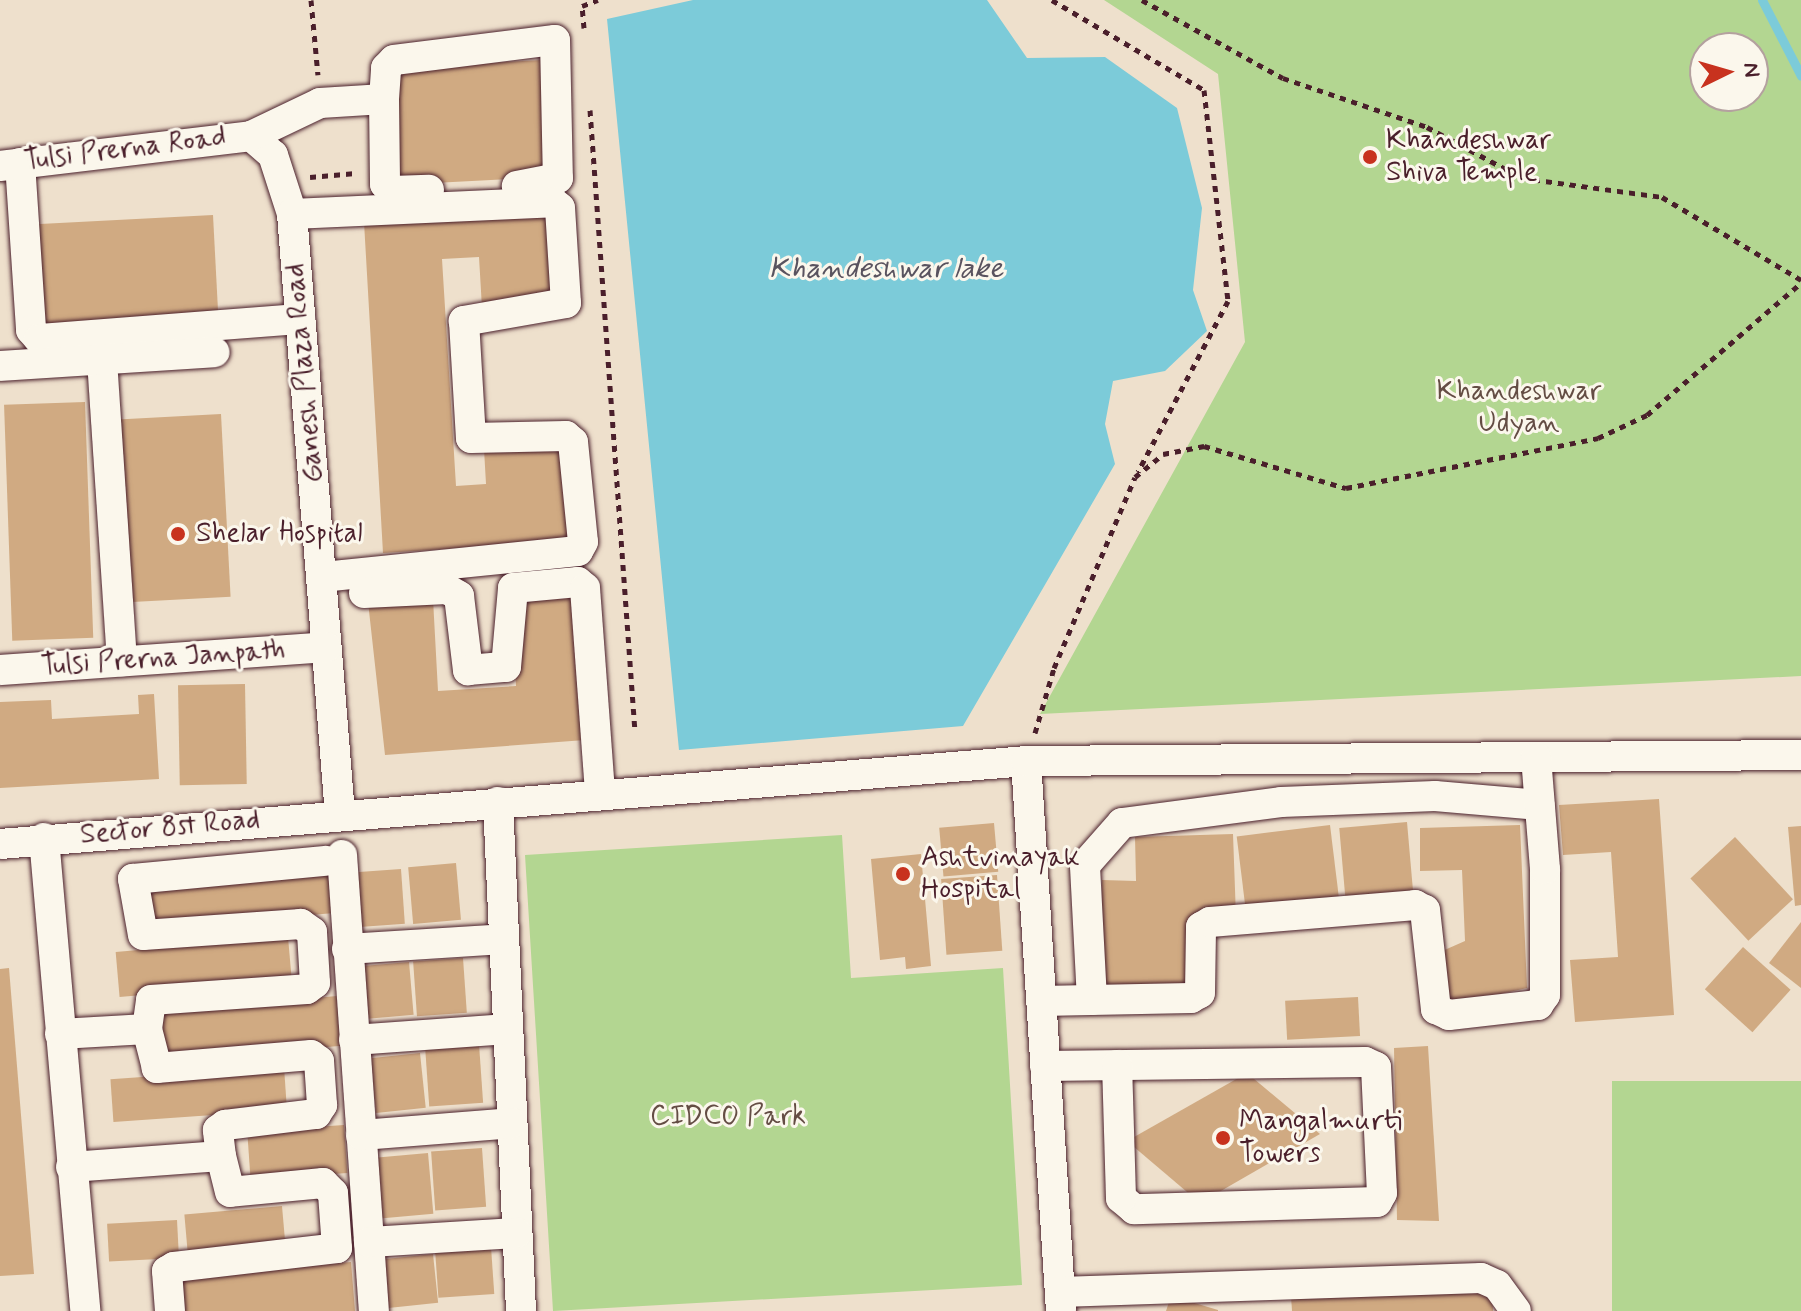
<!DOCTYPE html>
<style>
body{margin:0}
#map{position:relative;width:1801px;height:1311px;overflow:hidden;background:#eee0cc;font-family:Mynerve,sans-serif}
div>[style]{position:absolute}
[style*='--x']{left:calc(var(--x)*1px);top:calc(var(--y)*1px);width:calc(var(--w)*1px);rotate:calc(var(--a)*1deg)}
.green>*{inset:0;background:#b3d691;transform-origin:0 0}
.water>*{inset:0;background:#7ccbd9}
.stream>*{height:9px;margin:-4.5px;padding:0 4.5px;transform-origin:4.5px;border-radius:4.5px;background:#7ccbd9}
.building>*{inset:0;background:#d0aa82;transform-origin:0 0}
.path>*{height:5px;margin-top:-2.5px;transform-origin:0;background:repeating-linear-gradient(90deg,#4a1f2b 0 6px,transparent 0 12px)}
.roads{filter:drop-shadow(0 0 2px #4a1f2b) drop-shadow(0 0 2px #4a1f2b)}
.minor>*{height:30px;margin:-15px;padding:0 15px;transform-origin:15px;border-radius:15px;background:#fbf7ec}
.dots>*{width:22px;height:22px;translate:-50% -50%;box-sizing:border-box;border:4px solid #fbf7ec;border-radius:50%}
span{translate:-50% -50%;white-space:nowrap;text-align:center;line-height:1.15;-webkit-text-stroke:6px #fbf7ec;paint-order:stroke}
.poi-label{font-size:28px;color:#4a1f2b}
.left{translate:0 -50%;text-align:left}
.street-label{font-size:28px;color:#4a1f2b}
.park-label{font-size:28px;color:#644d44}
.water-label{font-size:30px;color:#59535f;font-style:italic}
.north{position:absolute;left:1689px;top:32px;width:80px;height:80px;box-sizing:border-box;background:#fbf7ec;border:2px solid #b4a19f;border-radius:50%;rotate:85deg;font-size:22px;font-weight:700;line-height:32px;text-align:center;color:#4a1f2b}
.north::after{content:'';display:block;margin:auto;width:28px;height:36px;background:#c8321e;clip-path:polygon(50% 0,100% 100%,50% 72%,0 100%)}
</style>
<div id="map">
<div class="green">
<i style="clip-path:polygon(evenodd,1104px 0,1801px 0,1801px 676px,1040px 714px,1245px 342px,1218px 74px,1104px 0,1753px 48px,1753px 96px,1705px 96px,1705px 48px,1753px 48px)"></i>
<i style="clip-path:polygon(842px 835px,851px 978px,1003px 968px,1022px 1285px,553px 1311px,525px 855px)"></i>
<i style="left:1801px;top:1081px;width:230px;height:189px;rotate:90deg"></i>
</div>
<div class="water">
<i style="clip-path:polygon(693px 0,987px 0,1027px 58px,1105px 57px,1177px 108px,1202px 208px,1193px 290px,1207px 331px,1165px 371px,1113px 381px,1105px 424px,1115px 464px,963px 726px,679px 750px,607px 19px)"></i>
</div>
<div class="stream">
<i style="--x:1762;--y:0;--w:85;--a:62.8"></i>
</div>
<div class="building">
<i style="left:543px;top:60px;width:117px;height:149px;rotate:87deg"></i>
<i style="clip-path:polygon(553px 211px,558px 304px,482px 308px,479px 257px,442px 259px,456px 486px,486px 484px,484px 449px,566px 443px,572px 541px,383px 553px,364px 222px)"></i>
<i style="left:213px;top:215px;width:103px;height:178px;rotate:87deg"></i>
<i style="left:85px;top:402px;width:236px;height:81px;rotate:88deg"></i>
<i style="left:221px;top:414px;width:183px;height:103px;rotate:87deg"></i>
<i style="clip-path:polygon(576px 590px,585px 740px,385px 755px,368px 602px,433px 599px,438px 691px,516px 686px,511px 597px)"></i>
<i style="left:245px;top:684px;width:100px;height:67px;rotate:89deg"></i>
<i style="clip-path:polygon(154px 694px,159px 779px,0 788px,0 702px,51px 700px,52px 719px,139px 714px,138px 695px)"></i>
<i style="clip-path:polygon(1659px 799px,1674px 1015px,1575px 1022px,1570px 960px,1618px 957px,1611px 852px,1563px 855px,1559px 805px)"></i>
<i style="left:1407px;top:822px;width:76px;height:68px;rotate:85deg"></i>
<i style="left:994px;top:823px;width:49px;height:55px;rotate:85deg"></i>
<i style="left:1330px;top:825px;width:83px;height:94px;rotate:83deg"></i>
<i style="clip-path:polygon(1520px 825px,1527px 988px,1446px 1006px,1440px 952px,1465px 941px,1462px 870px,1420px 871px,1420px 828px)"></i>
<i style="clip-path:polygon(1801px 826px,1801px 905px,1795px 906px,1788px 827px)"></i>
<i style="clip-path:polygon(1233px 834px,1236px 917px,1188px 918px,1189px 991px,1102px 990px,1102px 880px,1136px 881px,1135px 837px)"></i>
<i style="left:1735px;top:837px;width:85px;height:61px;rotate:47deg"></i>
<i style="clip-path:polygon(921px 854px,931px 966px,906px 969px,905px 957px,880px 960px,871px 859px)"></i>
<i style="left:456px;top:863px;width:57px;height:48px;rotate:85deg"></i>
<i style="left:333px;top:868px;width:45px;height:187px;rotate:85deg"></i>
<i style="left:401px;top:869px;width:55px;height:49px;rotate:86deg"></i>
<i style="left:997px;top:875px;width:76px;height:56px;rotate:86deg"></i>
<i style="clip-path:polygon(1801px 922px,1801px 988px,1769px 963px)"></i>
<i style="left:288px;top:937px;width:45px;height:173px;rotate:85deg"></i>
<i style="left:1743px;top:947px;width:64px;height:57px;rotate:42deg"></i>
<i style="left:463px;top:958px;width:55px;height:50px;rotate:86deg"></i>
<i style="left:409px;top:962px;width:53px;height:52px;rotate:85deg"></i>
<i style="clip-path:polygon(9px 968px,34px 1274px,0 1276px,0 969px)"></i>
<i style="left:337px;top:996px;width:50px;height:178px;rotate:85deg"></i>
<i style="left:1358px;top:997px;width:39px;height:73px;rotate:87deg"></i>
<i style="left:479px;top:1044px;width:59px;height:54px;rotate:86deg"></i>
<i style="clip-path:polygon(1428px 1046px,1439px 1221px,1397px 1220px,1394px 1048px)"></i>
<i style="left:420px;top:1053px;width:55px;height:50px;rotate:84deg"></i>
<i style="left:284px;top:1067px;width:43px;height:174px;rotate:86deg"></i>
<i style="clip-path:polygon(1247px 1073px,1320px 1134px,1200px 1203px,1127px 1141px)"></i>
<i style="left:344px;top:1125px;width:48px;height:97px;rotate:86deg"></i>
<i style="left:482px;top:1148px;width:59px;height:51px;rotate:86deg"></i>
<i style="left:428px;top:1153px;width:61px;height:56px;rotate:85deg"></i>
<i style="left:282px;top:1206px;width:44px;height:98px;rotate:85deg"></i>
<i style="left:177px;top:1220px;width:38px;height:70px;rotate:87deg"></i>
<i style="left:491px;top:1247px;width:47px;height:56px;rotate:86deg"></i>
<i style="left:433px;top:1254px;width:49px;height:50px;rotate:84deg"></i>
<i style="clip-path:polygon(351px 1262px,355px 1311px,176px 1311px,173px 1277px)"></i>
<i style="clip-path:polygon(1492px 1289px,1493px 1311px,1292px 1311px,1291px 1296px)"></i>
<i style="clip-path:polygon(1171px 1296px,1218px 1310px,1218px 1311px,1166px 1311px)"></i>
</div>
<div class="path">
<i style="--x:311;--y:0;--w:75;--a:84.7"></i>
<i style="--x:1052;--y:0;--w:177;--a:30.6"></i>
<i style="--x:1204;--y:90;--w:212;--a:83.5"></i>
<i style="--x:1228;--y:301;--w:193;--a:117.8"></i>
<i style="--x:1142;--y:0;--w:161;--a:29"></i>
<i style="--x:1283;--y:78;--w:152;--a:18.8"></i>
<i style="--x:1427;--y:127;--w:108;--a:28.2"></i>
<i style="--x:1522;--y:178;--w:141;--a:7.7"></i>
<i style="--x:1662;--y:197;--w:162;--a:30.8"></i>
<i style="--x:584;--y:28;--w:22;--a:-95"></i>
<i style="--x:582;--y:6;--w:17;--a:-21"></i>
<i style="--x:590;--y:110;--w:623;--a:85.86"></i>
<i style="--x:310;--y:177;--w:46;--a:-5"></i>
<i style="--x:1035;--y:733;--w:68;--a:-73.7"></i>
<i style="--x:1054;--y:668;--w:207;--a:-67"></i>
<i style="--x:1135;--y:477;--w:36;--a:-39"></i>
<i style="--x:1163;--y:454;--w:42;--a:-11"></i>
<i style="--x:1204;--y:446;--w:148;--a:16.5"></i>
<i style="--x:1346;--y:488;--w:257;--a:-11.2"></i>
<i style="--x:1598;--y:438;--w:54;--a:-25.1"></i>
<i style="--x:1647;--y:415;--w:203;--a:-40.6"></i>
</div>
<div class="roads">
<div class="minor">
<i style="--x:384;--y:99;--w:31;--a:-86"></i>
<i style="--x:386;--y:68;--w:11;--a:-45"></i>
<i style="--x:394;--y:60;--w:162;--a:-7.1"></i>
<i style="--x:555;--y:40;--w:138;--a:88.8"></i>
<i style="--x:558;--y:178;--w:42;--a:169"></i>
<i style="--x:251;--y:136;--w:29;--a:41"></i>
<i style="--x:273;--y:155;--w:62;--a:72.1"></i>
<i style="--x:292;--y:214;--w:603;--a:85.43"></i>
<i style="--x:20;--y:163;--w:167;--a:86.2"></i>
<i style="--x:31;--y:330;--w:12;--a:48"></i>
<i style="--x:39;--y:339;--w:262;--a:-4.4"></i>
<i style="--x:0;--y:166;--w:253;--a:-6.8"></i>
<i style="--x:251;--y:136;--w:76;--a:-25.6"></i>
<i style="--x:320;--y:103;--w:64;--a:-3.6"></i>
<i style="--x:384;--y:99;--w:85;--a:89.3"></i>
<i style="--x:385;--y:184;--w:10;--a:45"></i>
<i style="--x:392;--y:191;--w:37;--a:-2"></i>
<i style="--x:292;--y:214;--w:261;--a:-2.6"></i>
<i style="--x:553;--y:202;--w:9;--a:41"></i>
<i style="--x:560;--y:208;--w:95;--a:86.4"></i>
<i style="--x:566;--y:303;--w:104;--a:170"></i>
<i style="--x:464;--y:321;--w:117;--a:86.6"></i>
<i style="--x:471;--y:438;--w:95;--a:-1.2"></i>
<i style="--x:566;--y:436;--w:9;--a:41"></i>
<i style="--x:573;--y:442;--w:100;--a:84.3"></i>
<i style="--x:583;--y:542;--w:10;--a:119"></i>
<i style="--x:578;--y:551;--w:258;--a:174.2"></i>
<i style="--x:102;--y:360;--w:302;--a:86.2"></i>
<i style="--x:0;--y:366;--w:215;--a:-3.7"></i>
<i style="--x:364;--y:593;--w:83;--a:-2.8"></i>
<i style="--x:447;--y:589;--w:14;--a:30"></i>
<i style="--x:459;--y:596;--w:75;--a:83.1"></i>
<i style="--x:468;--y:670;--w:38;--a:-5"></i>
<i style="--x:506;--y:667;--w:79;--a:-84.9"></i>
<i style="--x:513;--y:588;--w:65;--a:-5.3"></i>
<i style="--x:578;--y:582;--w:9;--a:41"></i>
<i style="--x:585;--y:588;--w:207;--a:85.8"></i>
<i style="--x:0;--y:670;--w:327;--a:-4"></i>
<i style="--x:1026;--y:761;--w:551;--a:86.36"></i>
<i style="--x:498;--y:802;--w:510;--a:87.41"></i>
<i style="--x:44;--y:838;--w:475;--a:85"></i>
<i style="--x:0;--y:844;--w:1029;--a:-4.62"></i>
<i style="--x:1026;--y:761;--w:775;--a:-0.44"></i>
<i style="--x:342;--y:855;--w:457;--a:86"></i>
<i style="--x:347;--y:949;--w:157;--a:-3.6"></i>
<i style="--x:1092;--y:1000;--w:135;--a:-93"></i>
<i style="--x:1085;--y:865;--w:56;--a:-48.6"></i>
<i style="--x:1122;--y:823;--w:160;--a:-7.5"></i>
<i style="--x:1281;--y:802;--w:154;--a:-2.2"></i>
<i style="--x:1435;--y:796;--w:105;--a:4.9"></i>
<i style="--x:1041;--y:1001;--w:150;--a:-1.1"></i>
<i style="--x:1191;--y:998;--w:10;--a:-29"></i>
<i style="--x:1200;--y:993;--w:66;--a:-89.1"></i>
<i style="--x:1201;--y:927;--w:10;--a:-29"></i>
<i style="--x:1210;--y:922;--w:206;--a:-4.7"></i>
<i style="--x:1415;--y:905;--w:11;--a:27"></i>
<i style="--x:1425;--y:910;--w:100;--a:83.7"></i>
<i style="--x:1436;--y:1009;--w:14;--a:25"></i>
<i style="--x:1449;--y:1015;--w:90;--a:-6.4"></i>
<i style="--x:1538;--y:1005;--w:12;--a:-55"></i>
<i style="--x:1545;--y:995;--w:126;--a:-90"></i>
<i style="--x:1545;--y:869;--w:112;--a:-94.6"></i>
<i style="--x:60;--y:1034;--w:87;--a:-3.3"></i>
<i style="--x:147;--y:1029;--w:29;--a:-82"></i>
<i style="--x:151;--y:1000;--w:156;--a:-4"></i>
<i style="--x:307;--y:989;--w:10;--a:-37"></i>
<i style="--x:315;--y:983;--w:51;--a:-93.4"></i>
<i style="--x:312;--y:932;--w:14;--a:-144"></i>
<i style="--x:301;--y:924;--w:158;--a:176"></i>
<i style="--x:143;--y:935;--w:57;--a:-100.1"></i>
<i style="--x:133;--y:879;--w:193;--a:-5.4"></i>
<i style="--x:354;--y:1040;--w:154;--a:-4.1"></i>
<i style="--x:1045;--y:1066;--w:320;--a:-0.7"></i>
<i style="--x:1365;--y:1062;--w:12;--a:24"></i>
<i style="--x:1376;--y:1067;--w:126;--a:87.3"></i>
<i style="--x:1382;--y:1193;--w:10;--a:119"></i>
<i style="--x:1377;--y:1202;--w:243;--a:178.3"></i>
<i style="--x:1134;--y:1209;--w:17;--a:-140"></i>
<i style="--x:1121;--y:1198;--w:133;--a:-91.7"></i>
<i style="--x:361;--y:1135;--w:151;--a:-4.5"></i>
<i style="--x:71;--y:1167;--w:150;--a:-4.2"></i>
<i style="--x:221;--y:1156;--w:26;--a:-97"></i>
<i style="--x:218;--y:1130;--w:9;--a:-36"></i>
<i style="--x:225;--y:1125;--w:92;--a:-6.9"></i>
<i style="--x:316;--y:1114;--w:11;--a:-56"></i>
<i style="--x:322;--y:1105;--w:44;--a:-93.9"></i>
<i style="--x:319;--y:1061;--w:10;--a:-143"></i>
<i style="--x:311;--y:1055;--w:155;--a:175.2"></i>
<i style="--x:157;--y:1068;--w:40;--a:-104.4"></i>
<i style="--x:369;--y:1242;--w:148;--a:-3.5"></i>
<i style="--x:1060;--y:1292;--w:421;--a:-1.9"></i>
<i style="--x:1481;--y:1278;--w:17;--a:24"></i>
<i style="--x:1497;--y:1285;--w:32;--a:54"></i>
<i style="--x:170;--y:1311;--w:40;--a:-94.3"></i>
<i style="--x:167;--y:1271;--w:8;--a:-30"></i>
<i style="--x:174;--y:1267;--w:164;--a:-6.6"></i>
<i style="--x:337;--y:1248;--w:55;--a:-94.2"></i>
<i style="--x:333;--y:1193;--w:14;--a:-135"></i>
<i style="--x:323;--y:1183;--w:93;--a:174.5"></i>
<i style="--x:230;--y:1192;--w:37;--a:-104"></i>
</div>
</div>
<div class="dots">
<i style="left:1370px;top:157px;background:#c8321e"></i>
<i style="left:178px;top:534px;background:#c8321e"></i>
<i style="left:903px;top:874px;background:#c8321e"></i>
<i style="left:1223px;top:1138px;background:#c8321e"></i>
</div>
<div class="poi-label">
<span class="left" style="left:1386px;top:157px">Khandeshwar<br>Shiva Temple</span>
<span class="left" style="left:196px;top:534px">Shelar Hospital</span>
<span class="left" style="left:921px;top:874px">Ashtvinayak<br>Hospital</span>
<span class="left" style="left:1239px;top:1138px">Mangalmurti<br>Towers</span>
</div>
<div class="street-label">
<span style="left:125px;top:150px;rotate:-7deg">Tulsi Prerna Road</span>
<span style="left:305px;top:373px;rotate:-95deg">Ganesh Plaza Road</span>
<span style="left:163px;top:659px;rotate:-4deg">Tulsi Prerna Janpath</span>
<span style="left:170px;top:828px;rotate:-5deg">Sector 8st Road</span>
</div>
<div class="park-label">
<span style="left:1519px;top:408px">Khandeshwar<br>Udyan</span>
<span style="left:728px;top:1117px">CIDCO Park</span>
</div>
<div class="water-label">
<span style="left:886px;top:269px">Khandeshwar lake</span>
</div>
<div class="north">N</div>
</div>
